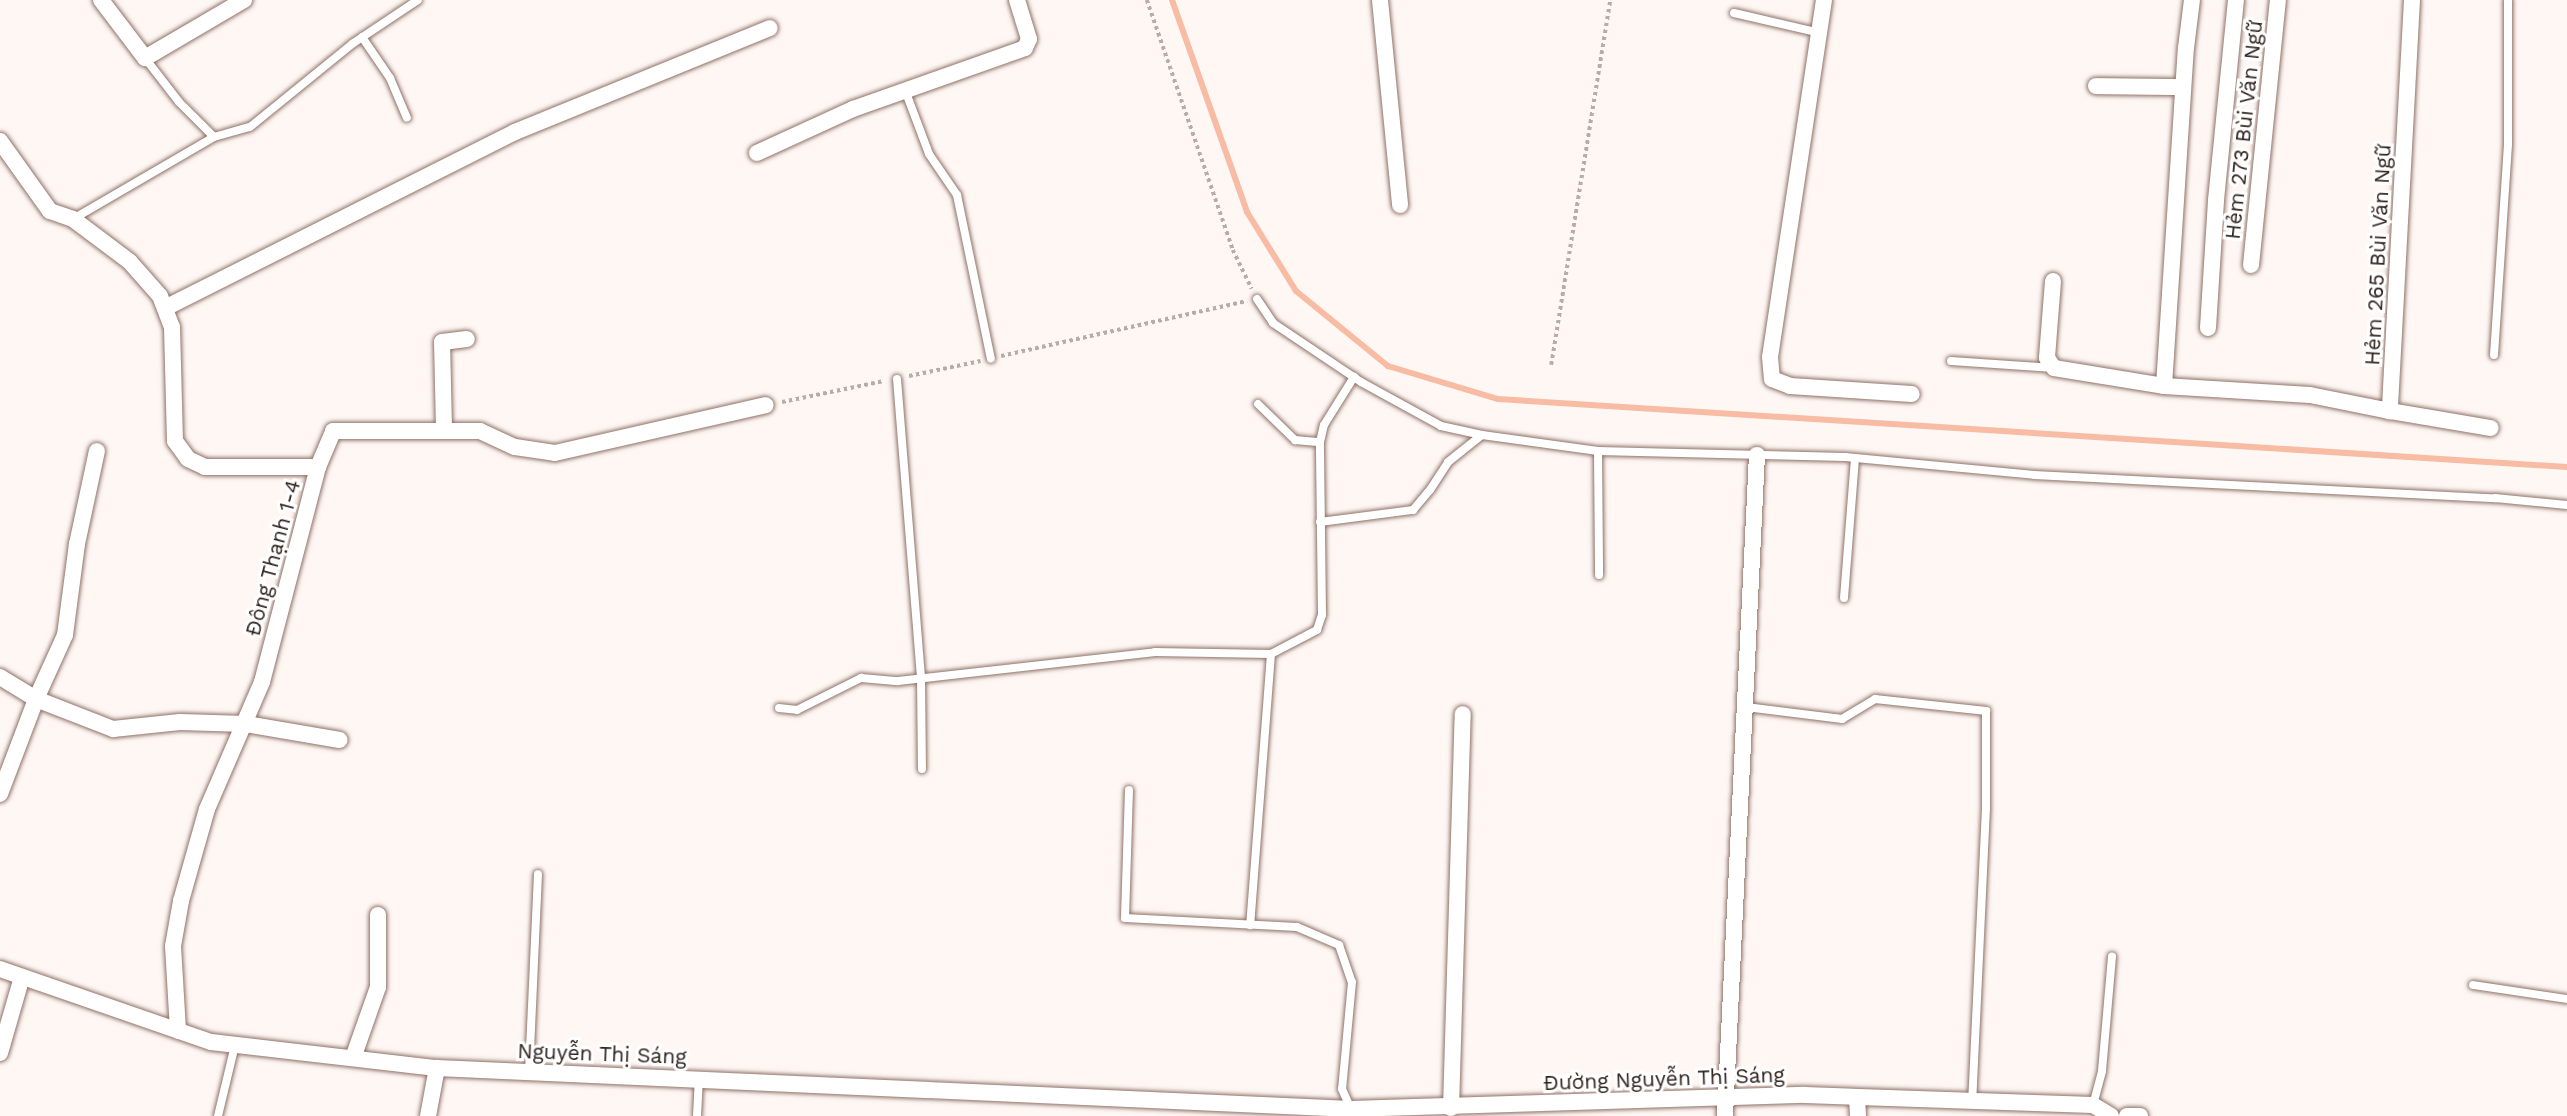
<!DOCTYPE html>
<meta charset="utf-8">
<style>
body{margin:0}
#map{position:relative;width:2567px;height:1116px;overflow:hidden;background:#fef7f4;font-family:"Work Sans",sans-serif}
div>[style]{position:absolute}
[style*='--x']{left:calc(var(--x)*1px);top:calc(var(--y)*1px);width:calc(var(--w)*1px);rotate:calc(var(--a)*1deg)}
.stream>*{height:6px;margin:-3px;padding:0 3px;transform-origin:3px;border-radius:3px;background:#f8bba3}
.path>*{height:3.5px;margin-top:-1.75px;transform-origin:0;background:repeating-linear-gradient(90deg,#b6ada9 0 3.5px,transparent 0 7px)}
.roads{filter:drop-shadow(0 0 2px #8f7166) drop-shadow(0 0 2px #8f7166)}
.lane>*{height:8px;margin:-4px;padding:0 4px;transform-origin:4px;border-radius:4px;background:#fff}
.street>*{height:16px;margin:-8px;padding:0 8px;transform-origin:8px;border-radius:8px;background:#fff}
span{translate:-50% -50%;white-space:nowrap;text-align:center;line-height:1.15;-webkit-text-stroke:6px #fff;paint-order:stroke}
.street-label{font-size:21px;color:#2e221d}
</style>
<div id="map">
<div class="stream">
<i style="--x:1172;--y:0;--w:225;--a:70.5"></i>
<i style="--x:1247;--y:212;--w:93;--a:58.2"></i>
<i style="--x:1296;--y:291;--w:119;--a:39.2"></i>
<i style="--x:1388;--y:366;--w:115;--a:16.7"></i>
<i style="--x:1498;--y:399;--w:1071;--a:3.64"></i>
</div>
<div class="path">
<i style="--x:1147;--y:0;--w:264;--a:71"></i>
<i style="--x:1233;--y:250;--w:43;--a:64"></i>
<i style="--x:1001;--y:356;--w:252;--a:-12.6"></i>
<i style="--x:1551;--y:365;--w:370;--a:-80.8"></i>
<i style="--x:909;--y:376;--w:73;--a:-11.9"></i>
<i style="--x:782;--y:402;--w:104;--a:-11.6"></i>
</div>
<div class="roads">
<div class="lane">
<i style="--x:1734;--y:13;--w:88;--a:13.1"></i>
<i style="--x:362;--y:37;--w:50;--a:55.7"></i>
<i style="--x:390;--y:78;--w:43;--a:67"></i>
<i style="--x:145;--y:58;--w:56;--a:52.3"></i>
<i style="--x:179;--y:102;--w:49;--a:45"></i>
<i style="--x:905;--y:90;--w:68;--a:69.4"></i>
<i style="--x:929;--y:154;--w:50;--a:55.7"></i>
<i style="--x:957;--y:195;--w:167;--a:78.3"></i>
<i style="--x:73;--y:219;--w:163;--a:-30.2"></i>
<i style="--x:214;--y:137;--w:37;--a:-16"></i>
<i style="--x:250;--y:127;--w:132;--a:-39.1"></i>
<i style="--x:352;--y:44;--w:79;--a:-33.7"></i>
<i style="--x:1257;--y:299;--w:29;--a:56"></i>
<i style="--x:1273;--y:323;--w:106;--a:33.8"></i>
<i style="--x:1361;--y:382;--w:91;--a:28.8"></i>
<i style="--x:1441;--y:426;--w:42;--a:12.4"></i>
<i style="--x:1482;--y:435;--w:117;--a:7.9"></i>
<i style="--x:1598;--y:451;--w:247;--a:1.4"></i>
<i style="--x:1845;--y:457;--w:190;--a:5.4"></i>
<i style="--x:2034;--y:475;--w:462;--a:2.9"></i>
<i style="--x:2495;--y:498;--w:72;--a:5.6"></i>
<i style="--x:2494;--y:355;--w:210;--a:-86.2"></i>
<i style="--x:2508;--y:145;--w:145;--a:-90"></i>
<i style="--x:1951;--y:361;--w:103;--a:3.9"></i>
<i style="--x:897;--y:379;--w:300;--a:85.4"></i>
<i style="--x:921;--y:678;--w:91;--a:89.4"></i>
<i style="--x:1258;--y:404;--w:52;--a:44.2"></i>
<i style="--x:1295;--y:440;--w:25;--a:5"></i>
<i style="--x:1598;--y:451;--w:124;--a:89.5"></i>
<i style="--x:1320;--y:522;--w:94;--a:-7.4"></i>
<i style="--x:1413;--y:510;--w:26;--a:-50"></i>
<i style="--x:1430;--y:490;--w:33;--a:-57"></i>
<i style="--x:1448;--y:462;--w:43;--a:-38.5"></i>
<i style="--x:1844;--y:598;--w:140;--a:-85.5"></i>
<i style="--x:1271;--y:654;--w:52;--a:-27.6"></i>
<i style="--x:1317;--y:630;--w:16;--a:-72"></i>
<i style="--x:1322;--y:615;--w:173;--a:-90.7"></i>
<i style="--x:1320;--y:442;--w:17;--a:-77"></i>
<i style="--x:1324;--y:425;--w:57;--a:-58"></i>
<i style="--x:1746;--y:707;--w:97;--a:7.1"></i>
<i style="--x:1842;--y:719;--w:39;--a:-31"></i>
<i style="--x:1875;--y:699;--w:112;--a:6.2"></i>
<i style="--x:1986;--y:711;--w:97;--a:90"></i>
<i style="--x:1986;--y:808;--w:292;--a:92.7"></i>
<i style="--x:779;--y:708;--w:18;--a:6"></i>
<i style="--x:797;--y:710;--w:72;--a:-26.6"></i>
<i style="--x:861;--y:678;--w:37;--a:5"></i>
<i style="--x:898;--y:681;--w:259;--a:-6.4"></i>
<i style="--x:1155;--y:652;--w:116;--a:1"></i>
<i style="--x:1271;--y:654;--w:272;--a:94.4"></i>
<i style="--x:1129;--y:790;--w:128;--a:91.8"></i>
<i style="--x:1125;--y:918;--w:172;--a:3"></i>
<i style="--x:1297;--y:927;--w:46;--a:23.2"></i>
<i style="--x:1339;--y:945;--w:39;--a:71"></i>
<i style="--x:1352;--y:982;--w:107;--a:95.3"></i>
<i style="--x:1342;--y:1089;--w:22;--a:66"></i>
<i style="--x:2473;--y:985;--w:95;--a:8.5"></i>
<i style="--x:529;--y:1072;--w:198;--a:-87.4"></i>
<i style="--x:2093;--y:1105;--w:35;--a:-75"></i>
<i style="--x:2102;--y:1071;--w:115;--a:-85"></i>
<i style="--x:218;--y:1116;--w:73;--a:-76.5"></i>
<i style="--x:697;--y:1116;--w:37;--a:-87"></i>
</div>
<div class="street">
<i style="--x:101;--y:0;--w:73;--a:52.8"></i>
<i style="--x:145;--y:58;--w:115;--a:-30.4"></i>
<i style="--x:1380;--y:0;--w:206;--a:84.4"></i>
<i style="--x:1824;--y:0;--w:361;--a:98.6"></i>
<i style="--x:1770;--y:357;--w:22;--a:85"></i>
<i style="--x:1772;--y:379;--w:19;--a:21"></i>
<i style="--x:1790;--y:386;--w:122;--a:3.8"></i>
<i style="--x:2412;--y:0;--w:412;--a:93.1"></i>
<i style="--x:2390;--y:411;--w:102;--a:9.6"></i>
<i style="--x:2096;--y:86;--w:87;--a:0.7"></i>
<i style="--x:0;--y:141;--w:86;--a:54.5"></i>
<i style="--x:50;--y:211;--w:24;--a:19"></i>
<i style="--x:73;--y:219;--w:71;--a:37"></i>
<i style="--x:130;--y:262;--w:45;--a:48.6"></i>
<i style="--x:160;--y:296;--w:33;--a:69"></i>
<i style="--x:172;--y:327;--w:114;--a:88.5"></i>
<i style="--x:175;--y:441;--w:22;--a:54"></i>
<i style="--x:188;--y:459;--w:19;--a:25"></i>
<i style="--x:205;--y:467;--w:113;--a:0"></i>
<i style="--x:318;--y:467;--w:222;--a:104.6"></i>
<i style="--x:262;--y:682;--w:138;--a:113.4"></i>
<i style="--x:207;--y:809;--w:96;--a:105.8"></i>
<i style="--x:181;--y:901;--w:46;--a:100.1"></i>
<i style="--x:173;--y:946;--w:85;--a:86.6"></i>
<i style="--x:757;--y:153;--w:106;--a:-24.6"></i>
<i style="--x:853;--y:109;--w:182;--a:-19.5"></i>
<i style="--x:1025;--y:48;--w:10;--a:-66"></i>
<i style="--x:1029;--y:39;--w:41;--a:-107.1"></i>
<i style="--x:2251;--y:265;--w:266;--a:-84.2"></i>
<i style="--x:2053;--y:281;--w:77;--a:94.5"></i>
<i style="--x:2047;--y:358;--w:12;--a:55"></i>
<i style="--x:2054;--y:368;--w:111;--a:9.3"></i>
<i style="--x:2164;--y:386;--w:339;--a:-86.3"></i>
<i style="--x:2186;--y:48;--w:48;--a:-82.9"></i>
<i style="--x:165;--y:308;--w:392;--a:-26.7"></i>
<i style="--x:515;--y:132;--w:275;--a:-22.2"></i>
<i style="--x:2208;--y:328;--w:128;--a:-86.4"></i>
<i style="--x:2216;--y:200;--w:201;--a:-84.3"></i>
<i style="--x:2164;--y:386;--w:146;--a:3.5"></i>
<i style="--x:2310;--y:395;--w:82;--a:11.3"></i>
<i style="--x:444;--y:429;--w:87;--a:-91.3"></i>
<i style="--x:442;--y:342;--w:25;--a:-7"></i>
<i style="--x:318;--y:467;--w:39;--a:-67"></i>
<i style="--x:333;--y:431;--w:147;--a:0"></i>
<i style="--x:480;--y:431;--w:38;--a:25"></i>
<i style="--x:515;--y:447;--w:40;--a:8.5"></i>
<i style="--x:555;--y:453;--w:216;--a:-12.8"></i>
<i style="--x:0;--y:677;--w:42;--a:31.4"></i>
<i style="--x:36;--y:699;--w:83;--a:21.3"></i>
<i style="--x:113;--y:729;--w:67;--a:-6"></i>
<i style="--x:180;--y:722;--w:66;--a:1.7"></i>
<i style="--x:246;--y:724;--w:95;--a:9.7"></i>
<i style="--x:0;--y:794;--w:102;--a:-69.2"></i>
<i style="--x:36;--y:699;--w:70;--a:-65.6"></i>
<i style="--x:65;--y:635;--w:92;--a:-82.5"></i>
<i style="--x:77;--y:544;--w:95;--a:-77.9"></i>
<i style="--x:0;--y:969;--w:223;--a:19.1"></i>
<i style="--x:211;--y:1042;--w:227;--a:6.6"></i>
<i style="--x:437;--y:1068;--w:915;--a:2.57"></i>
<i style="--x:1351;--y:1109;--w:454;--a:-1.8"></i>
<i style="--x:1805;--y:1095;--w:288;--a:2"></i>
<i style="--x:2093;--y:1105;--w:21;--a:31"></i>
<i style="--x:0;--y:1053;--w:79;--a:-73.9"></i>
<i style="--x:353;--y:1058;--w:75;--a:-70.6"></i>
<i style="--x:378;--y:987;--w:72;--a:-90"></i>
<i style="--x:1857;--y:1097;--w:19;--a:87"></i>
<i style="--x:1451;--y:1108;--w:394;--a:-88.3"></i>
<i style="--x:428;--y:1116;--w:49;--a:-79.4"></i>
<i style="--x:1725;--y:1116;--w:662;--a:-87.23"></i>
<i style="--x:2127;--y:1116;--w:13;--a:0"></i>
</div>
</div>
<div class="street-label">
<span style="left:2244px;top:130px;rotate:-84deg">Hẻm 273 Bùi Văn Ngữ</span>
<span style="left:2378px;top:255px;rotate:-87deg">Hẻm 265 Bùi Văn Ngữ</span>
<span style="left:273px;top:558px;rotate:-75deg">Đông Thạnh 1-4</span>
<span style="left:602px;top:1054px;rotate:2deg">Nguyễn Thị Sáng</span>
<span style="left:1664px;top:1079px;rotate:-2deg">Đường Nguyễn Thị Sáng</span>
</div>
</div>
